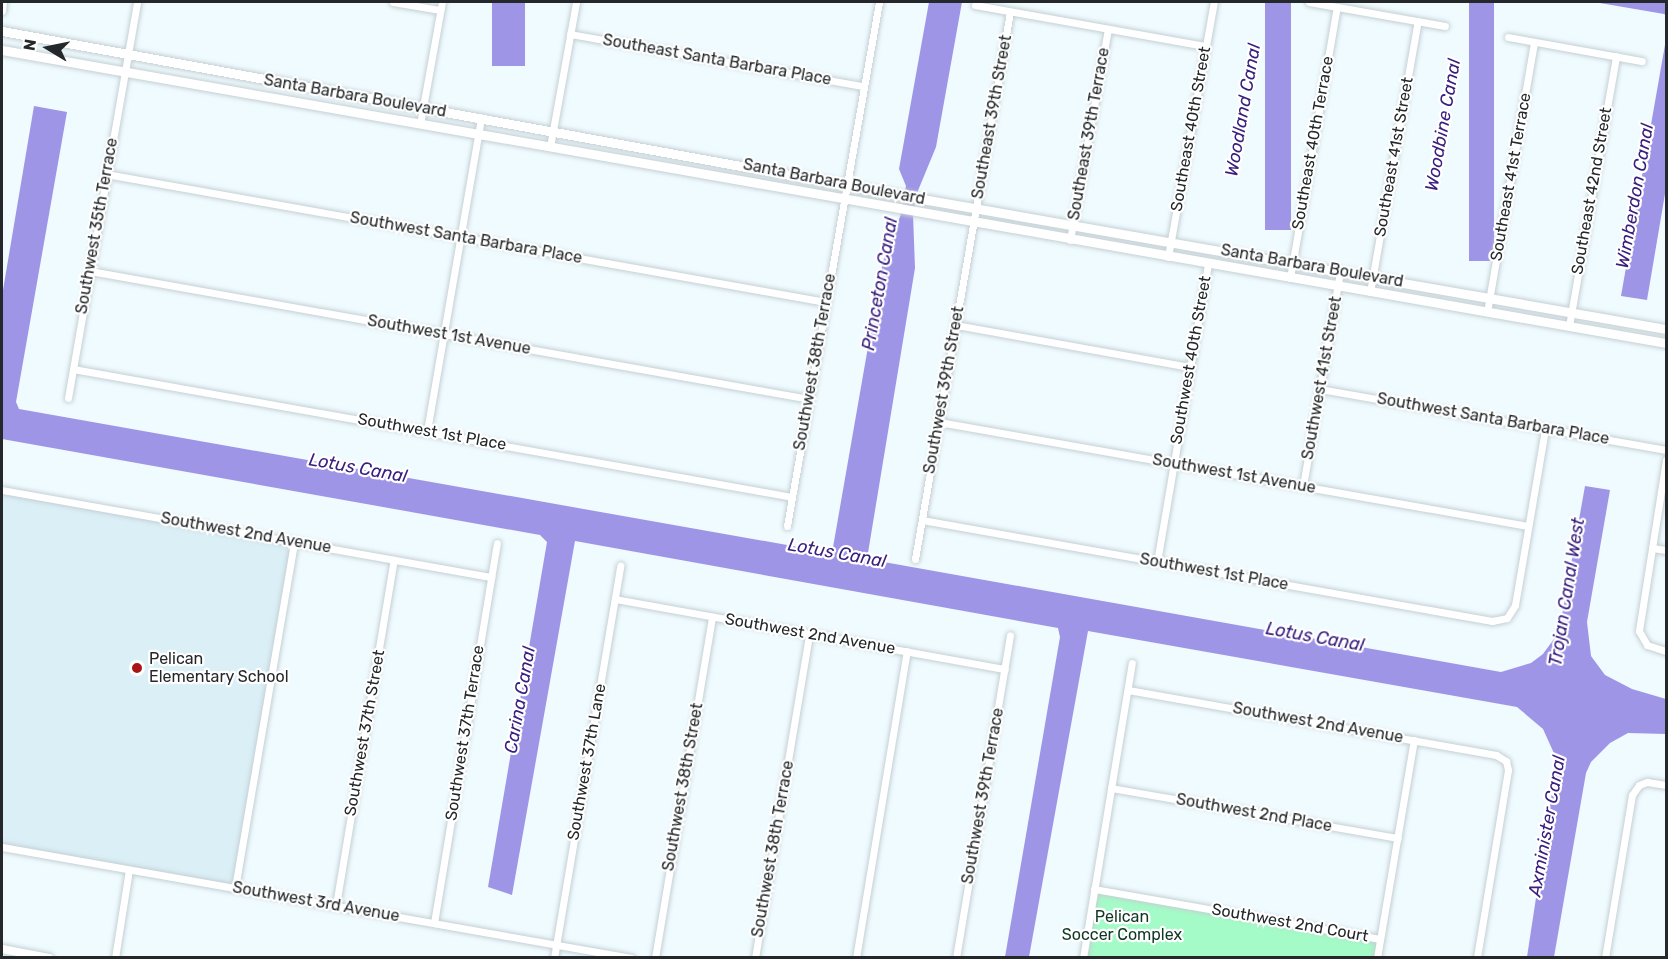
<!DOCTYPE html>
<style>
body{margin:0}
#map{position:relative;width:1668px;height:959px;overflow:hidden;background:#effbff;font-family:Rubik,sans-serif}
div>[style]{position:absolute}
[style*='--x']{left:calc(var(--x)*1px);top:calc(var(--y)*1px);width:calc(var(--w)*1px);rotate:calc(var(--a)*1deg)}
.built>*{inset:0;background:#dbeff7}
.green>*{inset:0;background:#a4fbc7}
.water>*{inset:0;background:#9f95e7;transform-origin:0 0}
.roads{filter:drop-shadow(0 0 2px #c5d0d4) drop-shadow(0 0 2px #c5d0d4)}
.minor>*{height:7px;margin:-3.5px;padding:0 3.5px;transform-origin:3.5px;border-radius:3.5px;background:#fff}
.tertiary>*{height:8px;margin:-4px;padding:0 4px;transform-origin:4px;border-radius:4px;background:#fff}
.secondary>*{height:9px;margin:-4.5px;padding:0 4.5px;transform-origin:4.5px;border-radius:4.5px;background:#fff}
.dots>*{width:16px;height:16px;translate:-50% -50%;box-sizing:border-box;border:3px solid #fff;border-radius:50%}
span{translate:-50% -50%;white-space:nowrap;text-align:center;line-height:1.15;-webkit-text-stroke:4.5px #fff;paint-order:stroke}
.street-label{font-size:16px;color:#24282a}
.poi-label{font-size:16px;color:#24282a}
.left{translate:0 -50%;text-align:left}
.park-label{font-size:16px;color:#0f3722}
.water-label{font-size:18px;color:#3a207e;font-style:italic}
.frame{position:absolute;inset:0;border:3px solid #24282a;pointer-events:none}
.north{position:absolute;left:18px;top:18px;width:60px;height:60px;-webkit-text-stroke:4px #fff;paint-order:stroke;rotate:280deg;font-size:16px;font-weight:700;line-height:24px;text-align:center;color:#24282a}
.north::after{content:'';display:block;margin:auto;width:21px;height:27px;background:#24282a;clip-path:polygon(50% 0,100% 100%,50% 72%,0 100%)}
</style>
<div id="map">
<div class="built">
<i style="clip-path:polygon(2px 490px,294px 542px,235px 888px,2px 847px)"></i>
</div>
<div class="green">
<i style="clip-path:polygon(1094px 889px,1380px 939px,1377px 957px,1083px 958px)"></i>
</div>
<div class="water">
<i style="left:492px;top:2px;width:33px;height:64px"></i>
<i style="clip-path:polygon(929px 2px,962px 2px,936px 147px,917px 193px,913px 214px,915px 268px,867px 559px,1501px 672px,1531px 663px,1543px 654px,1559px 632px,1585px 486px,1610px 490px,1587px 622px,1591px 656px,1605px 675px,1632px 689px,1666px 699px,1666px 734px,1628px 733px,1610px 743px,1591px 762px,1586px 773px,1554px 957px,1527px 957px,1557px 760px,1543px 729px,1517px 707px,1088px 631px,1029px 957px,1005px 957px,1060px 637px,1058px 628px,575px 541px,512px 895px,488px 887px,547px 542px,540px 535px,2px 439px,2px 296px,34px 106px,67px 112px,16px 402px,19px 409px,832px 553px,883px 261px,901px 214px,906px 186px,899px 169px)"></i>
<i style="left:1265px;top:2px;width:26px;height:228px"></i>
<i style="left:1469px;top:2px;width:25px;height:259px"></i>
<i style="clip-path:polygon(1594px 2px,1666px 2px,1666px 15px,1664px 14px)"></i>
<i style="clip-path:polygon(1666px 39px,1666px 188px,1647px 300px,1621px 296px)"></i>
</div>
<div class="roads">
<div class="minor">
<i style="--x:393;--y:2;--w:48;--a:9.7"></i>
<i style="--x:1309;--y:2;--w:138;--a:10"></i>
<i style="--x:975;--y:5;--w:235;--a:10.1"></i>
<i style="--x:2;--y:11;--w:9;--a:-84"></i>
<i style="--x:570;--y:34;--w:298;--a:10.1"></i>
<i style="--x:1508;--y:37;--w:136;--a:10.2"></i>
<i style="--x:420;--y:124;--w:124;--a:-79.8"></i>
<i style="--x:550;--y:147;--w:147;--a:-79.8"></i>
<i style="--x:106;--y:174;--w:731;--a:10.08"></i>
<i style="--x:1070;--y:240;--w:214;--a:-79.8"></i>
<i style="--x:1168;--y:257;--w:259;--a:-79.8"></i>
<i style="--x:90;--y:271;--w:730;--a:10.09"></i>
<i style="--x:1290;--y:278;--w:275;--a:-80.2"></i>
<i style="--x:1370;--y:292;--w:275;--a:-80"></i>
<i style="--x:1487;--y:312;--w:274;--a:-80.1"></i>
<i style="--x:956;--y:325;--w:238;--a:10.2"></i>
<i style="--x:1569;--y:326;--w:274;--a:-80.1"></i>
<i style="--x:73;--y:369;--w:730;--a:10.09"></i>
<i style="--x:1320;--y:389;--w:351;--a:10"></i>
<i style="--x:68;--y:398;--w:402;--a:-80.1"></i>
<i style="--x:939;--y:422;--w:598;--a:10.01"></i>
<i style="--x:427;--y:431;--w:318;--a:-80.2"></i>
<i style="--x:1666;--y:460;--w:173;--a:99"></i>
<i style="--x:1639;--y:631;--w:16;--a:60"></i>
<i style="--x:1647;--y:645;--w:20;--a:18"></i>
<i style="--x:1303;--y:486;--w:218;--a:-80.2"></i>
<i style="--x:2;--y:490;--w:497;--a:10.1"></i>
<i style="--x:922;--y:520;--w:579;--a:10.05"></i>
<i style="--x:1492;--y:621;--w:15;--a:-11"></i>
<i style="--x:1507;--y:618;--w:15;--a:-58"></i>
<i style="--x:1515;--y:605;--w:179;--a:-80.3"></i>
<i style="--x:787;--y:526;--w:532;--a:-80.04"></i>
<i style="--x:1652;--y:548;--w:14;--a:8"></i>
<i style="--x:915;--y:559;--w:555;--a:-80.15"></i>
<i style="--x:1157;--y:562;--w:302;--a:-80.3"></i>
<i style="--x:615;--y:599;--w:396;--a:10.2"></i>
<i style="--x:1128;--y:690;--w:374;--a:10"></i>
<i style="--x:1496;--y:755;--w:12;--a:31"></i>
<i style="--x:1506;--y:761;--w:9;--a:77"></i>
<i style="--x:1508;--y:770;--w:191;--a:99.4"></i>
<i style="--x:1111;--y:788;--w:291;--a:9.9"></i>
<i style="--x:2;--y:847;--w:639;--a:10.01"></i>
<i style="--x:235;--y:888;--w:351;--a:-80.3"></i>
<i style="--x:1094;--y:889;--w:290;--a:9.9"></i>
<i style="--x:336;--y:905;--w:350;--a:-80.5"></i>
<i style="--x:434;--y:923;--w:385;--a:-80.6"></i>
<i style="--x:115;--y:958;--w:89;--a:-81"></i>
<i style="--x:554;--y:958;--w:398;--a:-80.4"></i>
<i style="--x:655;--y:958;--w:346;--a:-80.5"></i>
<i style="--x:755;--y:958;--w:328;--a:-80.5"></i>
<i style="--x:856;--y:958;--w:311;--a:-80.6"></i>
<i style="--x:956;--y:958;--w:327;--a:-80.5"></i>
<i style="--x:1083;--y:958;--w:299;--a:-80.6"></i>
<i style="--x:1377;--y:958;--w:221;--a:-80.4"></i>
<i style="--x:1605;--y:958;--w:165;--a:-80.6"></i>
<i style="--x:1632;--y:795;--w:12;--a:-55"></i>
<i style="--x:1639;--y:785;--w:9;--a:-21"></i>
<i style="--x:1647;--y:782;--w:19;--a:9"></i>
</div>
<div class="tertiary">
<i style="--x:2;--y:949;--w:48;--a:10.8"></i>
</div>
<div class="secondary">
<i style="--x:2;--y:31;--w:912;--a:10.36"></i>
<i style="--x:899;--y:195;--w:779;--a:9.91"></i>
<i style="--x:2;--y:50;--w:1690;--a:9.99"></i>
</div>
</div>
<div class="dots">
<i style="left:137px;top:668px;background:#a91516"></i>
</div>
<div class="street-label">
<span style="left:717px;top:60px;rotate:10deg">Southeast Santa Barbara Place</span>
<span style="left:355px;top:96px;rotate:10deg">Santa Barbara Boulevard</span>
<span style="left:992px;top:117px;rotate:-80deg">Southeast 39th Street</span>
<span style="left:1191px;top:129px;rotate:-80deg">Southeast 40th Street</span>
<span style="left:1089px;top:134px;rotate:-80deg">Southeast 39th Terrace</span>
<span style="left:1313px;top:143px;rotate:-80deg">Southeast 40th Terrace</span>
<span style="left:1394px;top:157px;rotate:-80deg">Southeast 41st Street</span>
<span style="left:1511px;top:177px;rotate:-80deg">Southeast 41st Terrace</span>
<span style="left:834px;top:182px;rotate:11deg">Santa Barbara Boulevard</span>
<span style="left:1592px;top:191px;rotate:-80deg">Southeast 42nd Street</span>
<span style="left:97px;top:226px;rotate:-80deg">Southwest 35th Terrace</span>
<span style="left:466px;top:238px;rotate:10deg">Southwest Santa Barbara Place</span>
<span style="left:1312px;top:266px;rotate:10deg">Santa Barbara Boulevard</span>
<span style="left:449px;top:335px;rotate:10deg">Southwest 1st Avenue</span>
<span style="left:1191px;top:360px;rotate:-80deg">Southwest 40th Street</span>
<span style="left:815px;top:362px;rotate:-80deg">Southwest 38th Terrace</span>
<span style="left:1322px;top:378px;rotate:-80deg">Southwest 41st Street</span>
<span style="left:944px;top:390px;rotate:-80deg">Southwest 39th Street</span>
<span style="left:1493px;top:419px;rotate:10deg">Southwest Santa Barbara Place</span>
<span style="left:432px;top:432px;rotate:10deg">Southwest 1st Place</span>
<span style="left:1234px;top:474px;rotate:10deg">Southwest 1st Avenue</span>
<span style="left:246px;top:533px;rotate:10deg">Southwest 2nd Avenue</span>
<span style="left:1214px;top:572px;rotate:10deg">Southwest 1st Place</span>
<span style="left:810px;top:634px;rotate:10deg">Southwest 2nd Avenue</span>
<span style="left:1318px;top:723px;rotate:10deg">Southwest 2nd Avenue</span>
<span style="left:365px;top:733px;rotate:-80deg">Southwest 37th Street</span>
<span style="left:465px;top:733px;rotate:-81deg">Southwest 37th Terrace</span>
<span style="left:587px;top:762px;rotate:-80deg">Southwest 37th Lane</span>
<span style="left:683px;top:787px;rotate:-80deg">Southwest 38th Street</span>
<span style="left:983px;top:796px;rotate:-80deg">Southwest 39th Terrace</span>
<span style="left:1254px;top:813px;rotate:10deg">Southwest 2nd Place</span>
<span style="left:773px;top:849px;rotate:-80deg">Southwest 38th Terrace</span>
<span style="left:316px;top:902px;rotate:10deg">Southwest 3rd Avenue</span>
<span style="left:1290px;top:923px;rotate:10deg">Southwest 2nd Court</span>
</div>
<div class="poi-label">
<span class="left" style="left:149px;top:668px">Pelican<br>Elementary School</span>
</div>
<div class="park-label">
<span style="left:1122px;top:926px">Pelican<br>Soccer Complex</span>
</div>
<div class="water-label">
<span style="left:1243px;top:110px;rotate:-80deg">Woodland Canal</span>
<span style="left:1443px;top:125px;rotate:-80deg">Woodbine Canal</span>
<span style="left:1635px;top:196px;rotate:-80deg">Wimberdon Canal</span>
<span style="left:880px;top:284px;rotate:-80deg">Princeton Canal</span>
<span style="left:358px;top:468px;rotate:10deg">Lotus Canal</span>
<span style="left:837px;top:553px;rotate:10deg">Lotus Canal</span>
<span style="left:1567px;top:592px;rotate:-81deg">Trojan Canal West</span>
<span style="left:1315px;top:637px;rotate:10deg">Lotus Canal</span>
<span style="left:520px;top:700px;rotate:-80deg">Carina Canal</span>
<span style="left:1547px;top:826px;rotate:-80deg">Axminister Canal</span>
</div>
<div class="frame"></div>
<div class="north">N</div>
</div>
